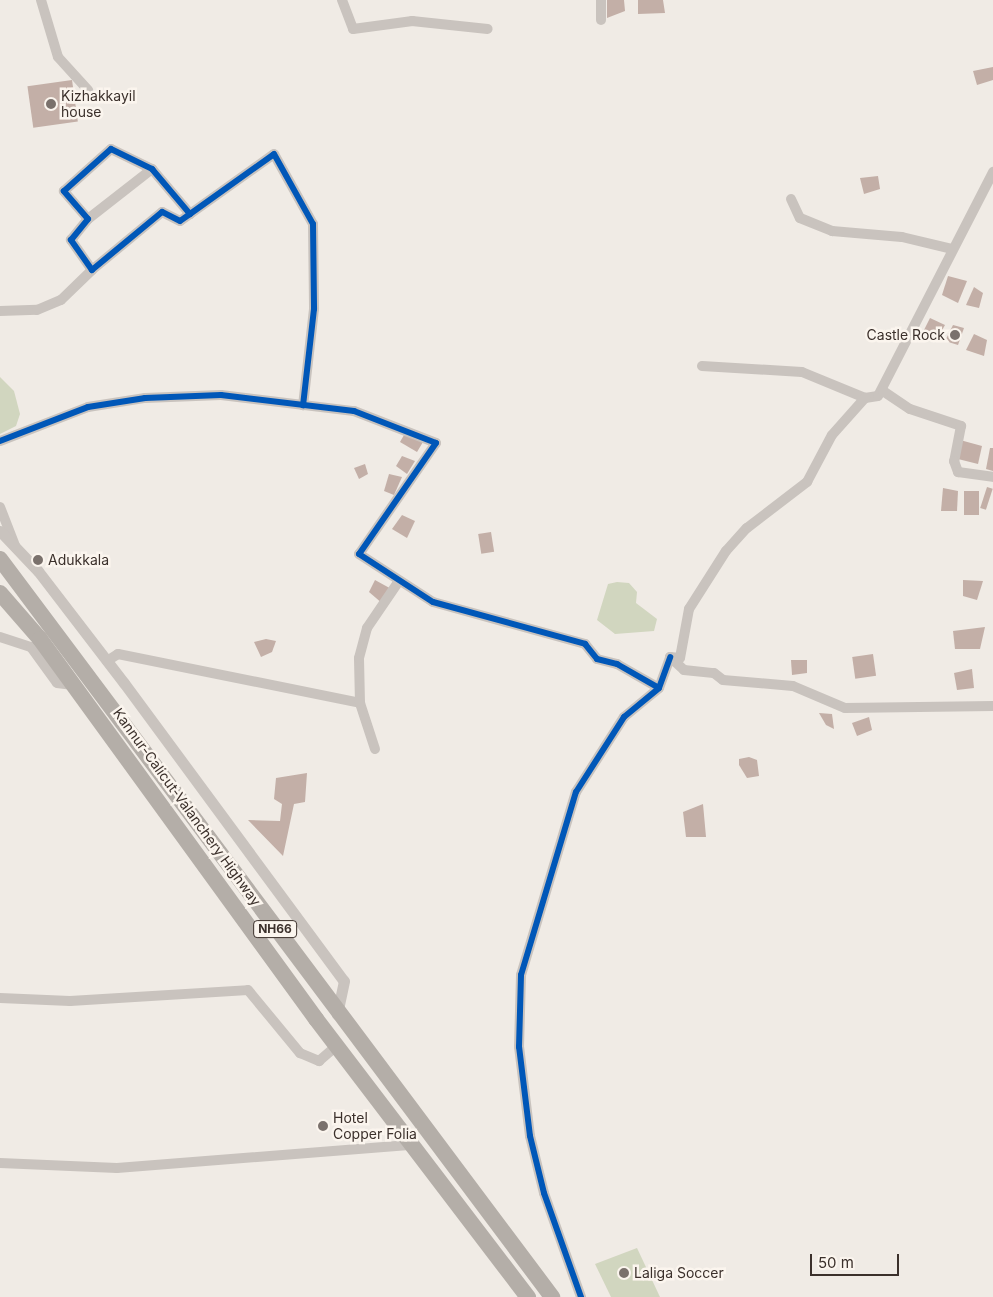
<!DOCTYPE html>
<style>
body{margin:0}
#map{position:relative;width:993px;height:1297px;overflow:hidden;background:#f0ebe5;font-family:Inter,sans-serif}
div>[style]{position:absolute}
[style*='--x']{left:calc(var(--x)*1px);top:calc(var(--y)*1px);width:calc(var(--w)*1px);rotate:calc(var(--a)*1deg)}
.green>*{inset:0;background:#d1d6bf}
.building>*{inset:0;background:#c3afa7;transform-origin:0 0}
.minor>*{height:10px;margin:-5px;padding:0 5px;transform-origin:5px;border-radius:5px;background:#c9c3be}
.tertiary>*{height:11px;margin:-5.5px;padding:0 5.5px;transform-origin:5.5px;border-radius:5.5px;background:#c9c3be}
.trunk>*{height:16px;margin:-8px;padding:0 8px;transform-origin:8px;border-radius:8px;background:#b4aea8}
.cycleway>*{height:6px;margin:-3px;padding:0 3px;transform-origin:3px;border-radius:3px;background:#0057b8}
.dots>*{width:14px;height:14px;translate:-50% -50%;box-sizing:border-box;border:2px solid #fbf5ee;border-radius:50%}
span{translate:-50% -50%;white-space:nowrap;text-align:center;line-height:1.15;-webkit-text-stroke:5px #fbf5ee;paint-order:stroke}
.shield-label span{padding:1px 4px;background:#fbf5ee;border:1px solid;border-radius:4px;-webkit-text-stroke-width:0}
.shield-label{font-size:12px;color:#3b302b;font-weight:700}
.poi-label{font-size:14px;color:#3b302b}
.left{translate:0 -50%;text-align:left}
.right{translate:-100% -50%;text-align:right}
.street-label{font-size:14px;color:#3b302b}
.scale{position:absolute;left:810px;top:1254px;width:89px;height:22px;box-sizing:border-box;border:2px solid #3b302b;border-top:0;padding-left:6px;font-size:15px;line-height:18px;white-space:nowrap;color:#3b302b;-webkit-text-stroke:4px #fbf5ee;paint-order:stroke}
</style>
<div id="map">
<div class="green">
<i style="clip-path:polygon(0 377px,14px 391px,20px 414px,16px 426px,0 434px)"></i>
<i style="clip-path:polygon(617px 582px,629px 583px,637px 592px,636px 603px,657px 619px,654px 631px,615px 634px,597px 620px,608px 584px)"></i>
<i style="clip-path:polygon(637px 1248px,660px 1297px,611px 1297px,595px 1264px)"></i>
</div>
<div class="building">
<i style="clip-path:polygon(607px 0,624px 0,625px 11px,607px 18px)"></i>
<i style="clip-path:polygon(638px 0,663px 0,665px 13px,638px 14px)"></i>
<i style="clip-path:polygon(993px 67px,993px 80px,977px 85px,973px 71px)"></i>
<i style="left:72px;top:80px;width:42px;height:45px;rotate:82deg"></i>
<i style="clip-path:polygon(878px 176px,880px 189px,864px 194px,860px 178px)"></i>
<i style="clip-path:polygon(948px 276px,967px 281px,958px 303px,942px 295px)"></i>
<i style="clip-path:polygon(974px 287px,983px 293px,979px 308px,966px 305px)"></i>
<i style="clip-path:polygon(930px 318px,945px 325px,936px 341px,923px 332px)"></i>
<i style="clip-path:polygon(953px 325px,964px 328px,958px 345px,945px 341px)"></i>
<i style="clip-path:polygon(974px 334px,987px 340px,984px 356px,966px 350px)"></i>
<i style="clip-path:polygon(404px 435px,423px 442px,417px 452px,400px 442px)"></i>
<i style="clip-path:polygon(960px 440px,982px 446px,978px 464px,958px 459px)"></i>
<i style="clip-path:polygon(990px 448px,993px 448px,993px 471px,986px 469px)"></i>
<i style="clip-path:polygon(402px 456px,415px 461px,407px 474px,396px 466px)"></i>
<i style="clip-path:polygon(365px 464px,368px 474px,359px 479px,354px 468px)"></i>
<i style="clip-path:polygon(389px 474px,402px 477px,394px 495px,384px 491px)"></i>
<i style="left:987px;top:487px;width:6px;height:22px;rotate:18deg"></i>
<i style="clip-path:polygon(943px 488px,958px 491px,957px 511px,941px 511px)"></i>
<i style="left:964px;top:491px;width:15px;height:24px"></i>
<i style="clip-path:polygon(402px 515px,415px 521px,407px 538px,392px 529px)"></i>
<i style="left:491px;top:532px;width:20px;height:13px;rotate:81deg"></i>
<i style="clip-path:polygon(375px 580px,395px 591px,383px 604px,369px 592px)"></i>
<i style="clip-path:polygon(963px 580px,983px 581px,977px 600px,963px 596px)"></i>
<i style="clip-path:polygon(985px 627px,980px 649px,955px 649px,953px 631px)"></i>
<i style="clip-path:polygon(266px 639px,276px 641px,272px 652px,261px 657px,254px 642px)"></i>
<i style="left:873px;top:654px;width:22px;height:21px;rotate:82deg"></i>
<i style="clip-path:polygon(791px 660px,807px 660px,807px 673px,792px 675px)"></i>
<i style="clip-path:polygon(972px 669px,974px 688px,957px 690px,954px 673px)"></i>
<i style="clip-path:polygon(819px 713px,832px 714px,834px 729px,826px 725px)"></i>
<i style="clip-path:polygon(869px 717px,872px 730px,857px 736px,852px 723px)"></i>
<i style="clip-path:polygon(749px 757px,757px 760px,759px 776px,747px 778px,739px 765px,739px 759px)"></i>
<i style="clip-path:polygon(307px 773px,305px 802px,294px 804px,283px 856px,248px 820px,280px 821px,282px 804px,274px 799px,276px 778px)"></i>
<i style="clip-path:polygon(703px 804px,706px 837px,686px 837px,683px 812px)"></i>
</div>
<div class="minor">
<i style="--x:41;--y:0;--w:59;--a:73.4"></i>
<i style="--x:58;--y:57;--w:45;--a:47.7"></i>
<i style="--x:342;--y:0;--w:31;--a:69"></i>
<i style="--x:353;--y:29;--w:60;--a:-7.7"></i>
<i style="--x:412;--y:21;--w:76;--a:6"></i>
<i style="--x:601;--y:0;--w:20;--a:90"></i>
<i style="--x:791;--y:199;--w:21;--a:65"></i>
<i style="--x:800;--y:218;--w:35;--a:22"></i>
<i style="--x:832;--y:231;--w:70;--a:4.9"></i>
<i style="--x:902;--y:237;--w:51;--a:13.5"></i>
<i style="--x:190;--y:214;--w:12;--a:145"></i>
<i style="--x:180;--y:221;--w:20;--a:-153"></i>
<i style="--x:162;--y:212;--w:91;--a:140.4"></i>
<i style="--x:92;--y:270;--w:37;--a:-125"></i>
<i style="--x:71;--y:240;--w:27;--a:-51"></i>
<i style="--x:88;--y:219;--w:37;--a:-131"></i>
<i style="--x:64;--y:191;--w:63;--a:-41.8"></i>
<i style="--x:111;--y:149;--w:46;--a:26"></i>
<i style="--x:152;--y:169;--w:59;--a:49.8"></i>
<i style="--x:190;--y:214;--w:103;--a:-35.5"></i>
<i style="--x:274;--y:154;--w:80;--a:60.9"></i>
<i style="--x:313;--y:224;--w:85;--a:89.3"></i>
<i style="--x:314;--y:309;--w:97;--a:96.5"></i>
<i style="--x:88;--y:219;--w:81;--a:-38"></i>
<i style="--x:0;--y:311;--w:37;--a:-2"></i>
<i style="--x:37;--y:310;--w:26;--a:-23"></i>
<i style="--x:61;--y:300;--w:43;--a:-44.1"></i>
<i style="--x:702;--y:366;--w:100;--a:3.4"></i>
<i style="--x:802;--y:372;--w:68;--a:22.4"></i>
<i style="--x:865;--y:398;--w:13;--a:-9"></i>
<i style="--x:878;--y:396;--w:252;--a:-62.8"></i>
<i style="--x:883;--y:391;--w:32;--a:34"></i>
<i style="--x:910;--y:409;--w:54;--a:18.4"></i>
<i style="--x:961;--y:426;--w:36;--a:101"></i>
<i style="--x:954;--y:461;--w:12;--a:70"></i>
<i style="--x:958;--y:472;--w:35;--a:8"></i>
<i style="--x:0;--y:441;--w:94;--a:-21.1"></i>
<i style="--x:88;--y:407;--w:58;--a:-9"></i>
<i style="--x:145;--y:398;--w:76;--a:-2.3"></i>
<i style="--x:221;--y:395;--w:134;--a:6.9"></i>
<i style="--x:354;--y:411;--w:88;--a:21.3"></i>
<i style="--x:436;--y:443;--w:135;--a:124.7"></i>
<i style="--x:359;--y:554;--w:88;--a:33"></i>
<i style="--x:433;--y:602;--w:158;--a:15.4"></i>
<i style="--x:585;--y:644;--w:19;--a:51"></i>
<i style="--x:597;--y:659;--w:21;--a:14"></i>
<i style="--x:617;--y:664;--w:48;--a:29.7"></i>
<i style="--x:0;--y:507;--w:44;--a:68.7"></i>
<i style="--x:0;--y:637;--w:33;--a:18"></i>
<i style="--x:31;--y:647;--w:44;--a:54.2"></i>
<i style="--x:57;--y:683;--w:16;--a:7"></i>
<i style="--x:670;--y:657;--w:10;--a:6"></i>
<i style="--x:680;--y:658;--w:50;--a:-79.6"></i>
<i style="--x:689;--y:609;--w:69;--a:-57.5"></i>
<i style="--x:726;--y:551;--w:31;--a:-48"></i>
<i style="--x:747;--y:528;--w:76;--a:-37.5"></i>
<i style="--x:807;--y:482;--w:53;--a:-62"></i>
<i style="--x:832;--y:435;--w:50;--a:-48.3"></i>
<i style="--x:670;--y:657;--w:19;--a:43"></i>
<i style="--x:684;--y:670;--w:30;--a:6"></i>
<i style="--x:714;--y:673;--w:11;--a:38"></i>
<i style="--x:723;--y:680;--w:70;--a:4.9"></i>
<i style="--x:793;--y:686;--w:56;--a:22.9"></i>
<i style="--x:845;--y:708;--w:148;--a:-0.8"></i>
<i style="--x:107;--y:661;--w:13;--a:-32"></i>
<i style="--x:118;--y:654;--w:247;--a:11.4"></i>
<i style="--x:375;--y:749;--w:48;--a:-108.1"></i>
<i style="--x:360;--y:703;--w:45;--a:-91.3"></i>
<i style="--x:359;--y:658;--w:31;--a:-75"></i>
<i style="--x:367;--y:628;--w:57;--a:-55.8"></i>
<i style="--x:0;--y:998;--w:70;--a:2.5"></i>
<i style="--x:70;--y:1001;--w:178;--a:-3.5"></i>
<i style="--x:248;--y:990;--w:82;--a:50.5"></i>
<i style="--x:300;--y:1053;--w:21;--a:23"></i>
<i style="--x:319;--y:1061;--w:23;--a:-41"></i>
<i style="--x:0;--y:1163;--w:117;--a:2.4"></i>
<i style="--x:117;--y:1168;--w:296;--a:-4.5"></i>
<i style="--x:581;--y:1297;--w:110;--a:-109.6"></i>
<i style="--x:544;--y:1193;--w:59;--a:-103.8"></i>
<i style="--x:530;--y:1136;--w:90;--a:-97"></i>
<i style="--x:519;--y:1047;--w:72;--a:-88.4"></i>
<i style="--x:521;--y:975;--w:191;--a:-73.3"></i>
<i style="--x:576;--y:792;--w:89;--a:-57.4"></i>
<i style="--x:624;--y:717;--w:45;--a:-39.6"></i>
<i style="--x:659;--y:688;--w:33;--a:-70"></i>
</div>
<div class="tertiary">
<i style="--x:0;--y:531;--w:55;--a:46.5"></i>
<i style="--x:38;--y:571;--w:141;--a:52.5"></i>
<i style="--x:124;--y:683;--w:370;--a:53.6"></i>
<i style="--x:344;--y:981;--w:34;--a:102"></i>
</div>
<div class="trunk">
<i style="--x:0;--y:559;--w:922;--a:53.2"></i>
<i style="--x:0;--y:593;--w:61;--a:49"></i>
<i style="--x:40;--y:639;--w:470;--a:54"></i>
<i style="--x:316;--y:1019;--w:350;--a:52.7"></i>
</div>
<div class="cycleway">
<i style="--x:190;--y:214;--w:12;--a:145"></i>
<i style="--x:180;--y:221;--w:20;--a:-153"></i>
<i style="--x:162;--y:212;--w:91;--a:140.4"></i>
<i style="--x:92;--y:270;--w:37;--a:-125"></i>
<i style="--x:71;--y:240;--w:27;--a:-51"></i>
<i style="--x:88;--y:219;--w:37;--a:-131"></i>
<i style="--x:64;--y:191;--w:63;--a:-41.8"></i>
<i style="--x:111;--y:149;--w:46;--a:26"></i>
<i style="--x:152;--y:169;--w:59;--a:49.8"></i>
<i style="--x:190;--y:214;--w:103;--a:-35.5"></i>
<i style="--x:274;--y:154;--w:80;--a:60.9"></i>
<i style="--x:313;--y:224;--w:85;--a:89.3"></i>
<i style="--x:314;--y:309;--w:97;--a:96.5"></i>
<i style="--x:0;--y:441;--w:94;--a:-21.1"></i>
<i style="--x:88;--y:407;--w:58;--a:-9"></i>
<i style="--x:145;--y:398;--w:76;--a:-2.3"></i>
<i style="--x:221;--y:395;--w:134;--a:6.9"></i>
<i style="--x:354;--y:411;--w:88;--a:21.3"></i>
<i style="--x:436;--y:443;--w:135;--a:124.7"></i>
<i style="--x:359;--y:554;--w:88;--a:33"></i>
<i style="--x:433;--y:602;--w:158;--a:15.4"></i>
<i style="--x:585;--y:644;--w:19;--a:51"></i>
<i style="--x:597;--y:659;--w:21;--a:14"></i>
<i style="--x:617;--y:664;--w:48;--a:29.7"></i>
<i style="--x:581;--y:1297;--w:110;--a:-109.6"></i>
<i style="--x:544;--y:1193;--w:59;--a:-103.8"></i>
<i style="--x:530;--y:1136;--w:90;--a:-97"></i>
<i style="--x:519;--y:1047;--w:72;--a:-88.4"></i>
<i style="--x:521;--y:975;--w:191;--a:-73.3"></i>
<i style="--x:576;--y:792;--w:89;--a:-57.4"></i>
<i style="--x:624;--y:717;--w:45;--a:-39.6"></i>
<i style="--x:659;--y:688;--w:33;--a:-70"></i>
</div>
<div class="dots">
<i style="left:51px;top:104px;background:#7a716c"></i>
<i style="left:955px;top:335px;background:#7a716c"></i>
<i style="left:38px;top:560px;background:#7a716c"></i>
<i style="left:323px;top:1126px;background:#7a716c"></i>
<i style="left:624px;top:1273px;background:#7a716c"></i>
</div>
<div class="shield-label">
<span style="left:275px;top:929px">NH66</span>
</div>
<div class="poi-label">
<span class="left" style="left:61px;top:104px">Kizhakkayil<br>house</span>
<span class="right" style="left:945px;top:335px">Castle Rock</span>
<span class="left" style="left:48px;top:560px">Adukkala</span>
<span class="left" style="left:333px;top:1126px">Hotel<br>Copper Folia</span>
<span class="left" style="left:634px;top:1273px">Laliga Soccer</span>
</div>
<div class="street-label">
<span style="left:187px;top:807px;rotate:54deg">Kannur-Calicut-Valanchery Highway</span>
</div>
<div class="scale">50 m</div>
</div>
